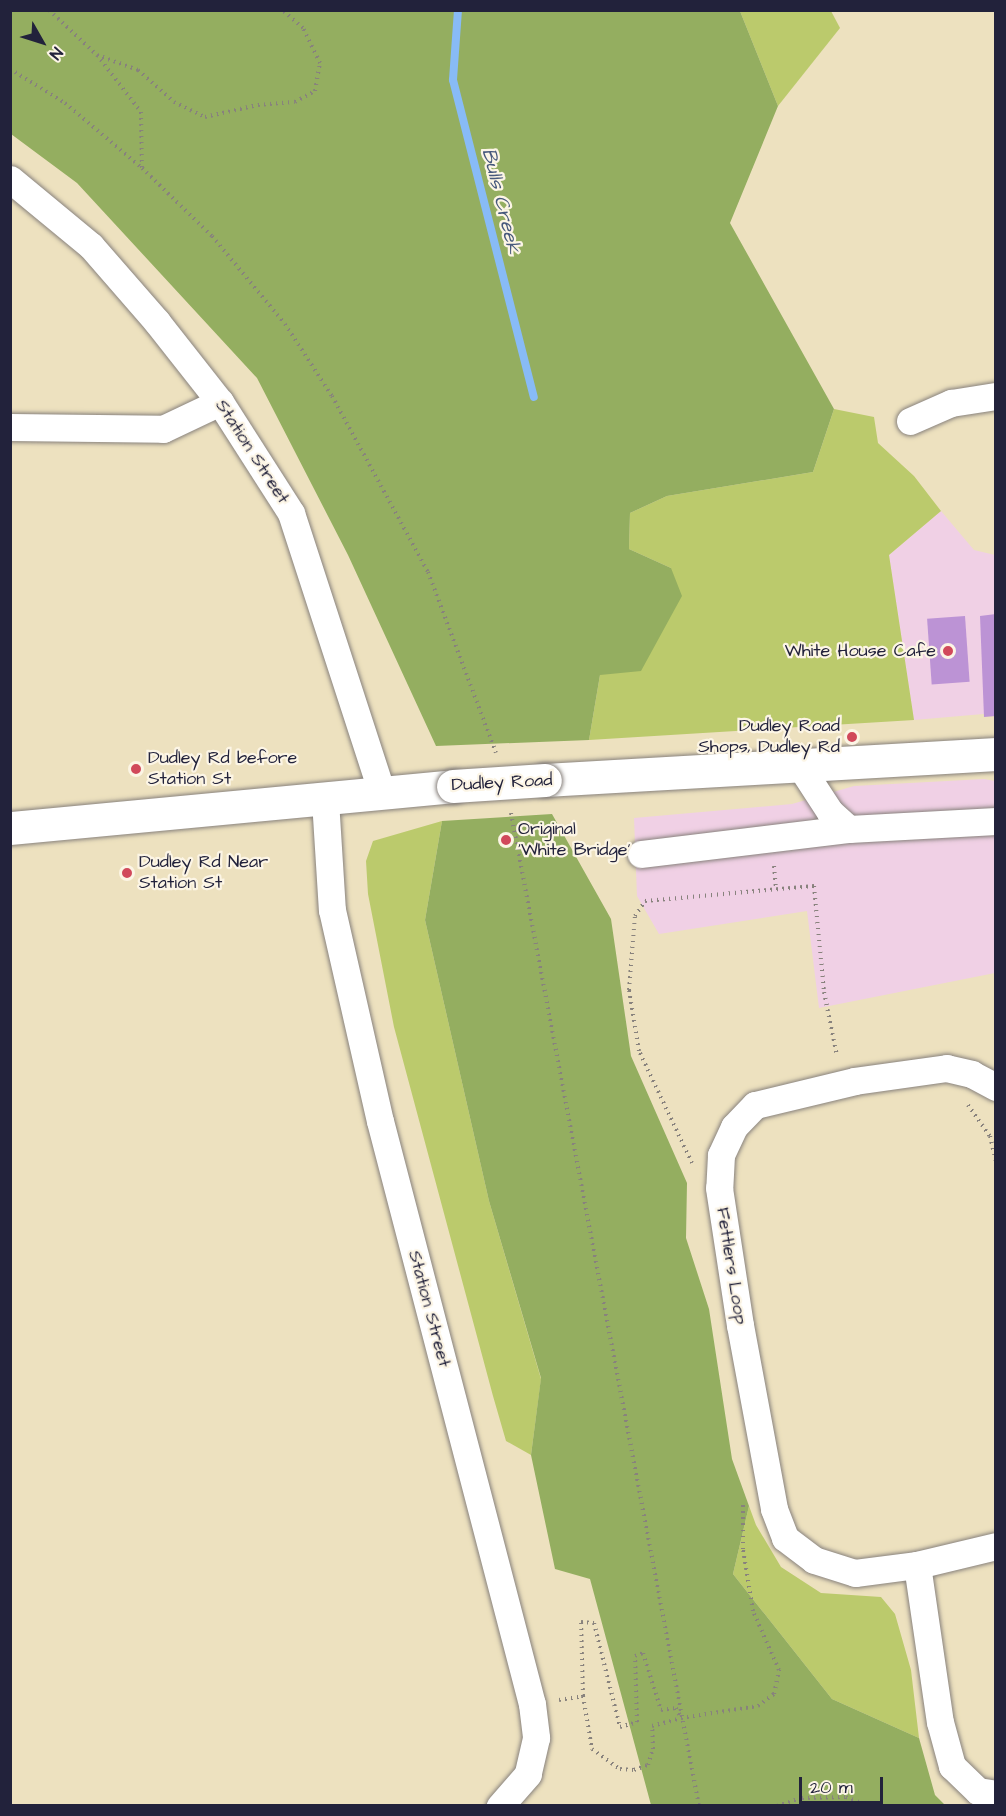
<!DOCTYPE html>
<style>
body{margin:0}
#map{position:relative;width:1006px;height:1816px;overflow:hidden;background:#ede1bf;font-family:"Architects Daughter",sans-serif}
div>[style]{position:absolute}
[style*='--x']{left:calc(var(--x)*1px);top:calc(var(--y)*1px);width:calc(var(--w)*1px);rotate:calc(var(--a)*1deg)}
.built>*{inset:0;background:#f0d0e5}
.green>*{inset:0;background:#bbca6c}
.forest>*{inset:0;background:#94ae60}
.stream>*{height:8px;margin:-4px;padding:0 4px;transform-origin:4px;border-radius:4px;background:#88bbf6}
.building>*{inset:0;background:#bc93d5;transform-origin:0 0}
.path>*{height:4px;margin-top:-2px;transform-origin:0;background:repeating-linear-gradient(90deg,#88827d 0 1.5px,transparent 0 6px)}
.roads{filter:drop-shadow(0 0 2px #88827d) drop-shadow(0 0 2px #88827d)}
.street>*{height:27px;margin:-13.5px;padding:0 13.5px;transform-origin:13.5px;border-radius:13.5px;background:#fff}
.secondary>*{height:33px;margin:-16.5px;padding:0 16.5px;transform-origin:16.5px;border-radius:16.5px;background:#fff}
.bridges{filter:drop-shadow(0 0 2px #88827d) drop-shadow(0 0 2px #88827d)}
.secondary-bridge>*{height:33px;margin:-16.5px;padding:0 16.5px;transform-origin:16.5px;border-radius:16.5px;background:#fff}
.dots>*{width:16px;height:16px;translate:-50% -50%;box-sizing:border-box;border:3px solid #fcf5e5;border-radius:50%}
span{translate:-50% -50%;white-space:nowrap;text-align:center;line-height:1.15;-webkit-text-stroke:4.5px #fcf5e5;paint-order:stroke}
.street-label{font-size:18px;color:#22223b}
.poi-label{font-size:18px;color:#22223b}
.right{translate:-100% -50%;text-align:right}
.left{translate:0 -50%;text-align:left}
.water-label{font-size:20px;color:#46587c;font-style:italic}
.frame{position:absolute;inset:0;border:12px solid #22223b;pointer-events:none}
.north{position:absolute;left:12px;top:12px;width:60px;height:60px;-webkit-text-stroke:4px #fcf5e5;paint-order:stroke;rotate:129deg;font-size:16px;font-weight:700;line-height:24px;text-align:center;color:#22223b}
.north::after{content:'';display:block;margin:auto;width:21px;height:27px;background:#22223b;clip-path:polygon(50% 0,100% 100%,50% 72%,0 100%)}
.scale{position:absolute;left:799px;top:1777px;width:84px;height:27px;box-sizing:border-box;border:3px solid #22223b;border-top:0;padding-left:8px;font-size:18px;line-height:21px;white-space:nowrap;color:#22223b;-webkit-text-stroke:4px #fcf5e5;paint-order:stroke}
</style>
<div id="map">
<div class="built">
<i style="clip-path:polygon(941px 511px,974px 550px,995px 555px,995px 713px,914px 720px,889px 555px)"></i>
<i style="clip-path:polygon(984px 779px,995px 781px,995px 973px,819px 1008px,807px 911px,659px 934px,637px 896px,634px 818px,792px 804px,854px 786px)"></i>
</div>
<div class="green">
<i style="clip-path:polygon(740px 11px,831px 11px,840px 28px,778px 106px)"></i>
<i style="clip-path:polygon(834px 409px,874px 417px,878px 443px,914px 476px,941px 511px,889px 555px,914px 720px,589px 740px,600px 675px,671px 568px,629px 549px,630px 513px,667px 496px,813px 472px)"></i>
<i style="clip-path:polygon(442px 821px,425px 920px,489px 1201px,541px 1379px,531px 1455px,506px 1441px,493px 1396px,394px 1027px,368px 894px,366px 861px,373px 841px)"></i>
<i style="clip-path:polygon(749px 1506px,756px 1525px,781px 1567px,821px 1593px,881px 1597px,895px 1614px,911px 1670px,919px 1738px,832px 1699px,733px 1574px)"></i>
</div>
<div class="forest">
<i style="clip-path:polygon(10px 11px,740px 11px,778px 106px,730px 223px,834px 409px,813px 472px,667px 496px,630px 513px,629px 549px,671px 568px,682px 596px,641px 671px,600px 675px,589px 740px,436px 746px,348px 555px,257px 378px,77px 183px,11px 134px)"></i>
<i style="clip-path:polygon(552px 814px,611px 919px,631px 1056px,687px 1183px,686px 1238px,709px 1309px,732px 1459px,749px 1506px,733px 1574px,832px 1699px,919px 1738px,935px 1795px,945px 1805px,651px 1805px,590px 1579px,555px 1569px,531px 1455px,541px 1378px,489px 1201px,425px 920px,442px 821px)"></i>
</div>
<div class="stream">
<i style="--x:458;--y:10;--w:70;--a:94.1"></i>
<i style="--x:453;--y:80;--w:327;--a:75.7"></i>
</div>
<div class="building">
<i style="clip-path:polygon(996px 614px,996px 716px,984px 717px,980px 616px)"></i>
<i style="left:965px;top:616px;width:66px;height:38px;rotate:86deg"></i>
</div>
<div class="path">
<i style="--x:49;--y:10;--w:66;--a:43.2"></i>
<i style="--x:97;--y:55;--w:72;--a:52.3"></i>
<i style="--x:141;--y:112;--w:56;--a:89"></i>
<i style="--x:97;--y:55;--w:44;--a:20.1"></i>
<i style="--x:138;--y:70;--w:48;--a:41.6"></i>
<i style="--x:174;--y:102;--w:34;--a:26"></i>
<i style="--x:205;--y:117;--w:54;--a:-12.8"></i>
<i style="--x:258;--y:105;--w:37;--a:-5"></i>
<i style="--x:295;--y:102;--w:23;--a:-29"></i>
<i style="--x:315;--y:91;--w:28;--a:-80"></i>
<i style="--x:320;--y:63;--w:39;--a:-116"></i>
<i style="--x:303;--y:28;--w:28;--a:-139"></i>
<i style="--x:10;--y:69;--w:65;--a:31.7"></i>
<i style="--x:65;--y:103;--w:101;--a:40.2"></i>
<i style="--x:142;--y:168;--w:98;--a:44.2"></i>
<i style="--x:212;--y:236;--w:114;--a:50.3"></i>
<i style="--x:285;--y:324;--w:86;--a:56.9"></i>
<i style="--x:332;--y:396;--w:200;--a:61.4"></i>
<i style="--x:428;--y:572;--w:193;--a:69.4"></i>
<i style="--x:511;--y:813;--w:1011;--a:79.28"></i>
<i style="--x:774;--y:866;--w:23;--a:85"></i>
<i style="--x:968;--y:1105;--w:38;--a:55"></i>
<i style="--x:990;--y:1136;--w:28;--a:77"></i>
<i style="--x:692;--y:1163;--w:124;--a:-115.3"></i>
<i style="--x:639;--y:1051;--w:62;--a:-99.3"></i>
<i style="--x:629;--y:990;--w:74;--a:-85.4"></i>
<i style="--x:635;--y:916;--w:18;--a:-56"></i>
<i style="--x:645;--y:901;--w:170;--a:-5.1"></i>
<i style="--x:814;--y:886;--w:106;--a:84.6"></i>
<i style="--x:824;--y:992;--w:65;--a:78.5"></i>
<i style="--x:583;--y:1696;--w:54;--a:80.4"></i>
<i style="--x:592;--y:1749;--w:34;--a:36"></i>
<i style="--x:620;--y:1769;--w:14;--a:4"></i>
<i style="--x:634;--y:1770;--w:15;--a:-20"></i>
<i style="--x:648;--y:1765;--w:17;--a:-73"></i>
<i style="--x:653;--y:1749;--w:23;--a:-92"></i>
<i style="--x:652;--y:1726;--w:30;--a:-15"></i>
<i style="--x:559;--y:1700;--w:24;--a:-9"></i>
<i style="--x:583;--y:1696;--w:74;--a:-91.5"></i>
<i style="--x:581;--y:1622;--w:13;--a:4"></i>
<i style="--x:594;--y:1623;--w:107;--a:76"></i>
<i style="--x:620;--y:1727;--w:18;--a:-16"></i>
<i style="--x:637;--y:1722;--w:66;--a:-91.7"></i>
<i style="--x:635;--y:1656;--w:9;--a:-21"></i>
<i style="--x:643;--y:1653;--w:60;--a:72.5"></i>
<i style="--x:661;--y:1710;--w:15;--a:-8"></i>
<i style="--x:676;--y:1708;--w:11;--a:63"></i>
<i style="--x:681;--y:1718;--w:78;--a:-8.9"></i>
<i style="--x:758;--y:1706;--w:20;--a:-37"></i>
<i style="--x:774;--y:1694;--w:25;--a:-78"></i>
<i style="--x:779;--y:1670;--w:64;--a:-113.8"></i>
<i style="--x:753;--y:1611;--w:63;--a:-99.2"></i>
<i style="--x:743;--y:1549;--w:44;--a:-90"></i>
<i style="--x:777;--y:1806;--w:26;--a:-18"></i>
<i style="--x:802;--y:1798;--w:44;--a:-1.3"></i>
<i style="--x:846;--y:1797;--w:26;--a:21"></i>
</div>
<div class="roads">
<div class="street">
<i style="--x:10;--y:179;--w:105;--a:39.6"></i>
<i style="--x:91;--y:246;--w:101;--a:49"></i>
<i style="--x:157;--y:322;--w:102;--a:51.8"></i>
<i style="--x:220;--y:402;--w:132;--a:57.4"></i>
<i style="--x:291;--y:513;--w:294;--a:72"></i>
<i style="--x:910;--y:421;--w:45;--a:-23.7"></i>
<i style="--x:951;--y:403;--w:46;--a:-8.8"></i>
<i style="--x:10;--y:427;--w:153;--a:0.7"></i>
<i style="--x:163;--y:429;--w:63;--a:-25.3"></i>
<i style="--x:800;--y:766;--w:55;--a:56.9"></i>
<i style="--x:830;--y:812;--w:25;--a:42"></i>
<i style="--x:849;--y:829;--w:147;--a:-3.1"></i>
<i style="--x:325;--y:800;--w:110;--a:86.4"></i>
<i style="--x:332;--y:910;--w:216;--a:77.2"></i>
<i style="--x:380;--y:1121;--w:602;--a:75.39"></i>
<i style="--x:532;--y:1704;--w:34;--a:83"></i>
<i style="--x:536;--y:1738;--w:37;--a:103"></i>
<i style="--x:528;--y:1774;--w:43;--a:131.2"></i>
<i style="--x:641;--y:854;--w:209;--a:-6.9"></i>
<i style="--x:996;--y:1087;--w:27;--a:-152"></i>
<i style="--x:972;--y:1074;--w:26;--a:-167"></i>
<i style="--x:947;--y:1068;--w:93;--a:172"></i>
<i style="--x:855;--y:1081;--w:103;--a:166.5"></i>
<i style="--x:755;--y:1105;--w:30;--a:134"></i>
<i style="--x:734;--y:1127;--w:31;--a:115"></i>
<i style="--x:721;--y:1155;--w:33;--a:93"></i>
<i style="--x:719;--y:1188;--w:139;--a:81.3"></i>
<i style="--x:740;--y:1325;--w:187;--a:79.5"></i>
<i style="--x:774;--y:1509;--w:31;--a:69"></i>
<i style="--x:785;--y:1538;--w:36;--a:37"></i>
<i style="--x:814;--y:1560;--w:43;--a:17.6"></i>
<i style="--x:855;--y:1573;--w:63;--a:-7.4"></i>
<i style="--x:917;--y:1565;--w:81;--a:-13.5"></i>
<i style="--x:917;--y:1565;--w:159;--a:81.7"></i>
<i style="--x:940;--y:1722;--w:46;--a:74.7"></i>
<i style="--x:952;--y:1766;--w:36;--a:44"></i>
<i style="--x:978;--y:1791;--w:18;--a:9"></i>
</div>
<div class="secondary">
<i style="--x:545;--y:780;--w:452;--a:-3.3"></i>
<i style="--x:10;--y:828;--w:445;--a:-5.4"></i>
</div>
</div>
<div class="bridges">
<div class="secondary-bridge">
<i style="--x:453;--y:786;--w:92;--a:-3.7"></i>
</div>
</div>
<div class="dots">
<i style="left:948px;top:651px;background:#d1495b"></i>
<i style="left:852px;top:737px;background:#d1495b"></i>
<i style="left:136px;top:769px;background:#d1495b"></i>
<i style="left:506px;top:840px;background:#d1495b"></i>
<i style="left:127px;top:873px;background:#d1495b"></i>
</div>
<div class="street-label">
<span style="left:252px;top:452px;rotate:57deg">Station Street</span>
<span style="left:502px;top:783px;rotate:-3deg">Dudley Road</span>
<span style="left:731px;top:1266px;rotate:81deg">Fettlers Loop</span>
<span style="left:429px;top:1309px;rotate:75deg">Station Street</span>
</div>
<div class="poi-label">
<span class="right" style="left:936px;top:651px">White House Cafe</span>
<span class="right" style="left:840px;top:737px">Dudley Road<br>Shops, Dudley Rd</span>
<span class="left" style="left:148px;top:769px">Dudley Rd before<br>Station St</span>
<span class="left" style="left:518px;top:840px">Original<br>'White Bridge'</span>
<span class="left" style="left:139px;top:873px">Dudley Rd Near<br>Station St</span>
</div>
<div class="water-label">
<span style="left:501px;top:201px;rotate:76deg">Bulls Creek</span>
</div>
<div class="frame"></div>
<div class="north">N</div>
<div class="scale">20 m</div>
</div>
